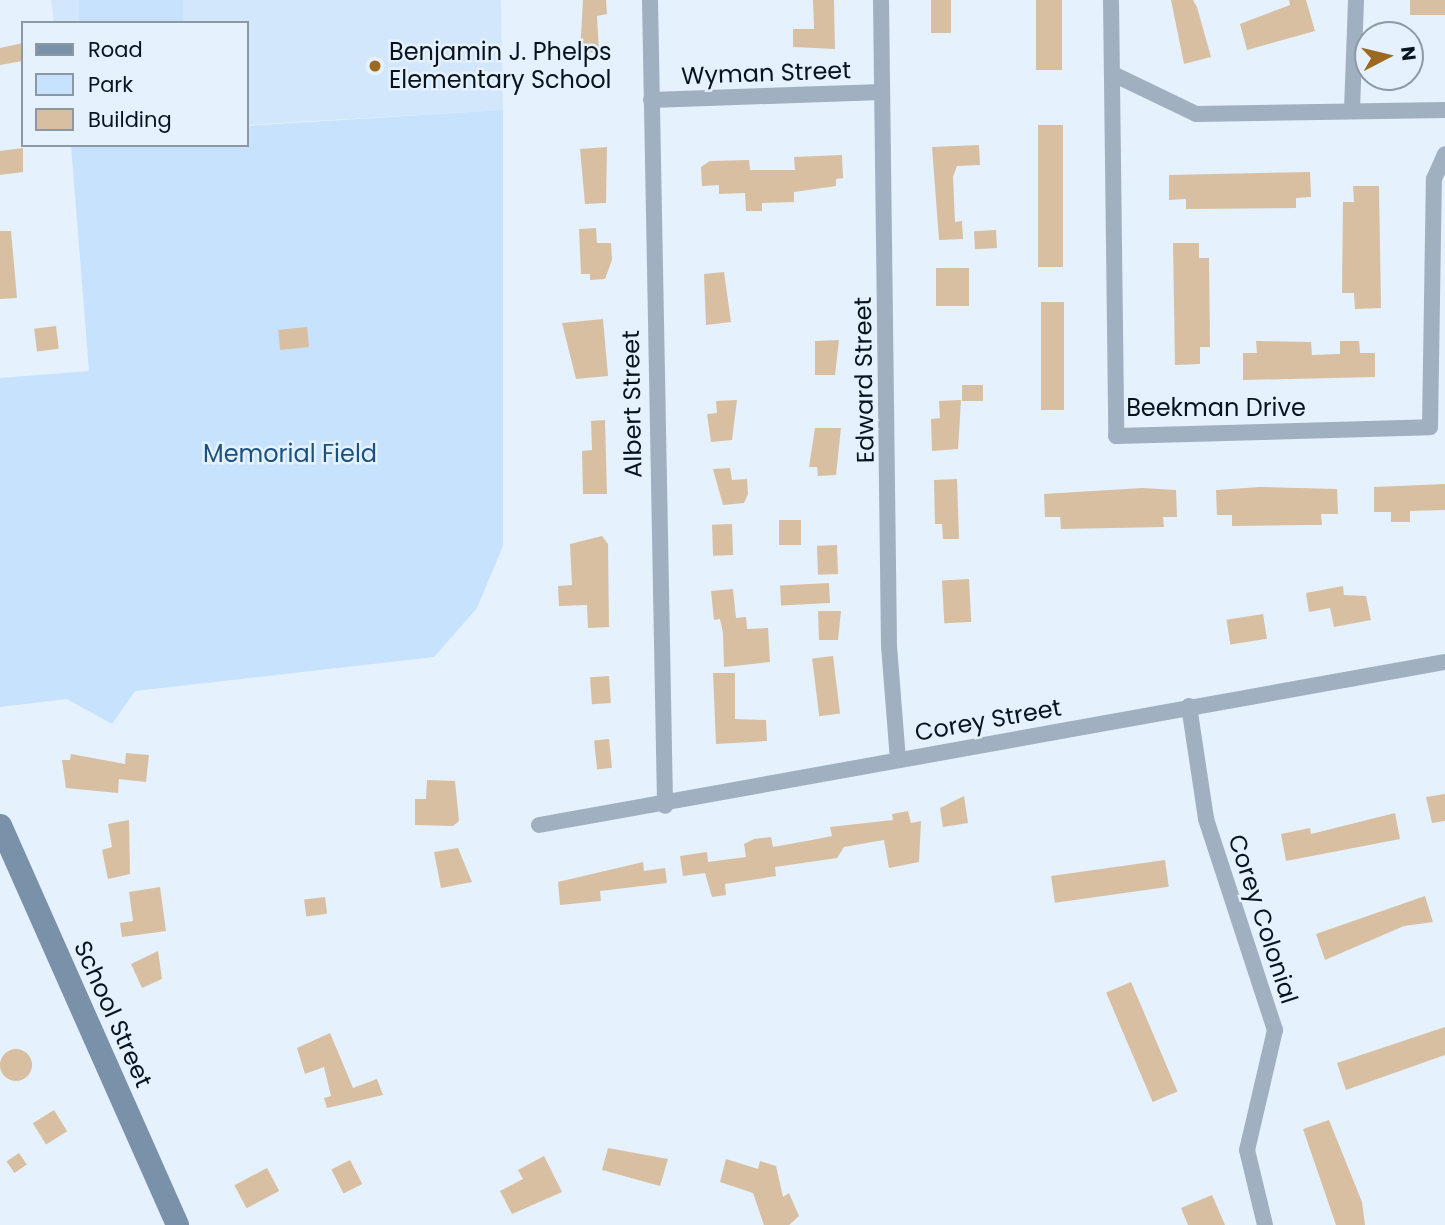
<!DOCTYPE html>
<style>
body{margin:0}
#map{position:relative;width:1445px;height:1225px;overflow:hidden;background:#e5f1fc;font-family:Poppins,sans-serif}
div>[style]{position:absolute}
[style*='--x']{left:calc(var(--x)*1px);top:calc(var(--y)*1px);width:calc(var(--w)*1px);rotate:calc(var(--a)*1deg)}
.built>*{inset:0;background:#d3e7fc}
.green>*{inset:0;background:#c7e2fc;transform-origin:0 0}
.building>*{inset:0;background:#d9bfa2;transform-origin:0 0}
.round{border-radius:50%}
.street>*{height:16px;margin:-8px;padding:0 8px;transform-origin:8px;border-radius:8px;background:#a0b0c0}
.secondary>*{height:23px;margin:-11.5px;padding:0 11.5px;transform-origin:11.5px;border-radius:11.5px;background:#7991a9}
.dots>*{width:19px;height:19px;translate:-50% -50%;box-sizing:border-box;border:4px solid #e5f1fc;border-radius:50%}
span{translate:-50% -50%;white-space:nowrap;text-align:center;line-height:1.15;-webkit-text-stroke:5px #e5f1fc;paint-order:stroke}
.poi-label{font-size:24px;color:#09131d}
.left{translate:0 -50%;text-align:left}
.street-label{font-size:24px;color:#09131d}
.park-label{font-size:24px;color:#1b5180}
.legend{position:absolute;left:21px;top:21px;width:228px;height:126px;box-sizing:border-box;background:#e5f1fc;border:2px solid #8d98a3;margin:0;padding:9px 12px;list-style:none;font-size:21px;color:#09131d}
.legend li{display:flex;align-items:center;gap:14px;height:35px}
.legend b{width:35px;border:2px solid #8d98a3}
.north{position:absolute;left:1354px;top:21px;width:70px;height:70px;box-sizing:border-box;background:#e5f1fc;border:2px solid #8d98a3;border-radius:50%;rotate:83deg;font-size:19px;font-weight:700;line-height:28px;text-align:center;color:#09131d}
.north::after{content:'';display:block;margin:auto;width:24px;height:32px;background:#9d6820;clip-path:polygon(50% 0,100% 100%,50% 72%,0 100%)}
</style>
<div id="map">
<div class="built">
<i style="clip-path:polygon(51px 0,501px 0,503px 110px,247px 125px,247px 23px,54px 23px)"></i>
</div>
<div class="green">
<i style="left:79px;top:0;width:104px;height:23px"></i>
<i style="clip-path:polygon(503px 110px,503px 546px,477px 608px,434px 657px,135px 691px,112px 724px,67px 699px,0 707px,0 378px,89px 371px,71px 145px,247px 145px,247px 126px)"></i>
</div>
<div class="building">
<i style="clip-path:polygon(583px 0,606px 0,607px 14px,597px 16px,599px 52px,580px 53px)"></i>
<i style="clip-path:polygon(813px 0,834px 0,835px 49px,793px 47px,793px 29px,814px 29px)"></i>
<i style="left:931px;top:0;width:20px;height:33px"></i>
<i style="left:1036px;top:0;width:26px;height:70px"></i>
<i style="clip-path:polygon(1171px 0,1193px 0,1197px 7px,1211px 57px,1184px 64px)"></i>
<i style="clip-path:polygon(1289px 0,1306px 0,1315px 31px,1247px 50px,1240px 24px,1290px 5px)"></i>
<i style="left:1410px;top:0;width:35px;height:15px"></i>
<i style="clip-path:polygon(23px 43px,23px 61px,0 65px,0 48px)"></i>
<i style="left:1038px;top:125px;width:25px;height:142px"></i>
<i style="clip-path:polygon(979px 145px,980px 165px,957px 166px,953px 177px,955px 222px,962px 221px,963px 239px,939px 240px,932px 147px)"></i>
<i style="clip-path:polygon(607px 147px,606px 203px,585px 204px,580px 149px)"></i>
<i style="clip-path:polygon(23px 148px,23px 172px,0 175px,0 151px)"></i>
<i style="clip-path:polygon(842px 155px,843px 178px,836px 179px,836px 186px,794px 192px,794px 202px,762px 203px,762px 211px,746px 211px,745px 193px,719px 194px,719px 185px,702px 186px,701px 167px,710px 161px,749px 160px,750px 170px,795px 170px,794px 157px)"></i>
<i style="clip-path:polygon(1310px 172px,1311px 197px,1296px 198px,1296px 208px,1186px 209px,1186px 199px,1169px 200px,1169px 175px)"></i>
<i style="clip-path:polygon(1353px 186px,1379px 186px,1381px 308px,1355px 309px,1354px 293px,1342px 293px,1343px 202px,1354px 202px)"></i>
<i style="clip-path:polygon(596px 228px,597px 243px,611px 243px,612px 260px,605px 279px,590px 280px,590px 274px,581px 274px,579px 229px)"></i>
<i style="left:996px;top:230px;width:18px;height:22px;rotate:87deg"></i>
<i style="clip-path:polygon(0 231px,11px 231px,17px 298px,0 299px)"></i>
<i style="clip-path:polygon(1173px 243px,1199px 243px,1199px 258px,1209px 258px,1210px 347px,1200px 347px,1200px 364px,1175px 365px)"></i>
<i style="left:936px;top:268px;width:33px;height:38px"></i>
<i style="clip-path:polygon(724px 272px,731px 322px,706px 325px,704px 274px)"></i>
<i style="left:1041px;top:302px;width:23px;height:108px"></i>
<i style="clip-path:polygon(603px 319px,608px 376px,576px 379px,562px 323px)"></i>
<i style="left:56px;top:326px;width:23px;height:22px;rotate:83deg"></i>
<i style="left:307px;top:327px;width:20px;height:29px;rotate:84deg"></i>
<i style="clip-path:polygon(839px 340px,835px 375px,815px 375px,815px 341px)"></i>
<i style="clip-path:polygon(1256px 341px,1311px 342px,1312px 355px,1340px 354px,1340px 341px,1359px 341px,1360px 353px,1375px 353px,1375px 377px,1243px 380px,1243px 353px,1257px 353px)"></i>
<i style="left:962px;top:385px;width:21px;height:16px"></i>
<i style="clip-path:polygon(737px 400px,732px 440px,711px 442px,707px 414px,717px 413px,716px 401px)"></i>
<i style="clip-path:polygon(961px 400px,958px 449px,932px 451px,931px 419px,940px 418px,939px 401px)"></i>
<i style="clip-path:polygon(605px 420px,607px 494px,583px 494px,582px 451px,592px 450px,591px 421px)"></i>
<i style="clip-path:polygon(815px 428px,841px 428px,836px 475px,818px 476px,817px 467px,809px 467px)"></i>
<i style="clip-path:polygon(730px 468px,732px 480px,747px 479px,748px 494px,744px 503px,723px 505px,713px 469px)"></i>
<i style="clip-path:polygon(957px 479px,959px 539px,943px 539px,942px 524px,935px 524px,934px 480px)"></i>
<i style="clip-path:polygon(1445px 484px,1445px 510px,1410px 511px,1410px 522px,1391px 522px,1391px 512px,1374px 512px,1374px 487px)"></i>
<i style="clip-path:polygon(1260px 487px,1337px 489px,1338px 514px,1321px 514px,1322px 525px,1305px 525px,1232px 526px,1232px 515px,1217px 515px,1216px 490px)"></i>
<i style="clip-path:polygon(1142px 488px,1176px 490px,1177px 517px,1163px 517px,1164px 527px,1061px 529px,1060px 517px,1045px 517px,1044px 494px)"></i>
<i style="left:779px;top:520px;width:22px;height:25px"></i>
<i style="left:732px;top:524px;width:31px;height:20px;rotate:88deg"></i>
<i style="clip-path:polygon(602px 536px,608px 544px,609px 627px,588px 628px,587px 605px,559px 606px,558px 586px,572px 585px,570px 544px)"></i>
<i style="left:837px;top:545px;width:29px;height:20px;rotate:88deg"></i>
<i style="left:969px;top:579px;width:43px;height:27px;rotate:87deg"></i>
<i style="left:829px;top:583px;width:20px;height:49px;rotate:87deg"></i>
<i style="clip-path:polygon(1343px 586px,1344px 595px,1366px 596px,1371px 620px,1334px 627px,1330px 608px,1309px 612px,1306px 593px)"></i>
<i style="clip-path:polygon(733px 589px,736px 618px,746px 617px,747px 629px,768px 628px,770px 662px,724px 667px,723px 633px,720px 619px,714px 620px,711px 591px)"></i>
<i style="clip-path:polygon(818px 611px,841px 611px,838px 640px,819px 640px)"></i>
<i style="left:1263px;top:614px;width:25px;height:37px;rotate:81deg"></i>
<i style="left:833px;top:656px;width:58px;height:21px;rotate:83deg"></i>
<i style="clip-path:polygon(713px 673px,735px 673px,735px 719px,766px 720px,767px 741px,716px 744px)"></i>
<i style="left:609px;top:676px;width:27px;height:19px;rotate:86deg"></i>
<i style="left:609px;top:739px;width:29px;height:15px;rotate:84deg"></i>
<i style="clip-path:polygon(126px 753px,149px 755px,146px 782px,119px 779px,118px 793px,66px 788px,62px 760px,70px 760px,71px 754px,125px 764px)"></i>
<i style="clip-path:polygon(427px 780px,455px 781px,459px 821px,453px 826px,415px 825px,415px 799px,426px 799px)"></i>
<i style="clip-path:polygon(1445px 794px,1445px 821px,1432px 823px,1426px 797px)"></i>
<i style="clip-path:polygon(964px 796px,968px 823px,943px 827px,940px 808px)"></i>
<i style="clip-path:polygon(908px 811px,911px 823px,921px 821px,919px 862px,889px 868px,884px 840px,844px 847px,837px 858px,775px 867px,776px 876px,725px 884px,726px 895px,712px 897px,705px 873px,683px 876px,680px 856px,707px 852px,708px 862px,746px 857px,744px 844px,754px 839px,771px 837px,773px 847px,812px 840px,832px 836px,830px 827px,893px 820px,892px 814px)"></i>
<i style="clip-path:polygon(1395px 813px,1400px 839px,1286px 861px,1281px 834px,1310px 828px,1311px 834px)"></i>
<i style="clip-path:polygon(129px 820px,130px 874px,108px 879px,102px 850px,112px 847px,108px 824px)"></i>
<i style="clip-path:polygon(458px 848px,472px 882px,441px 888px,434px 852px)"></i>
<i style="left:1165px;top:860px;width:27px;height:115px;rotate:82deg"></i>
<i style="clip-path:polygon(643px 862px,644px 871px,665px 868px,667px 883px,600px 891px,601px 901px,560px 905px,558px 882px)"></i>
<i style="clip-path:polygon(160px 887px,166px 931px,122px 937px,120px 923px,133px 921px,129px 892px)"></i>
<i style="clip-path:polygon(1425px 896px,1433px 922px,1404px 926px,1325px 960px,1316px 934px)"></i>
<i style="left:325px;top:897px;width:17px;height:21px;rotate:83deg"></i>
<i style="clip-path:polygon(158px 951px,162px 979px,142px 988px,131px 964px)"></i>
<i style="left:1131px;top:982px;width:119px;height:27px;rotate:67deg"></i>
<i style="clip-path:polygon(1445px 1027px,1445px 1055px,1346px 1090px,1337px 1063px)"></i>
<i style="clip-path:polygon(330px 1033px,353px 1088px,377px 1079px,383px 1095px,327px 1108px,324px 1098px,331px 1096px,324px 1067px,305px 1074px,297px 1048px)"></i>
<i class="round" style="left:0;top:1049px;width:32px;height:32px"></i>
<i style="left:54px;top:1110px;width:25px;height:25px;rotate:58deg"></i>
<i style="clip-path:polygon(1329px 1120px,1362px 1202px,1365px 1225px,1336px 1225px,1303px 1129px)"></i>
<i style="clip-path:polygon(608px 1148px,668px 1159px,660px 1186px,602px 1170px)"></i>
<i style="left:19px;top:1153px;width:14px;height:15px;rotate:56deg"></i>
<i style="clip-path:polygon(544px 1156px,562px 1192px,512px 1214px,500px 1191px,523px 1179px,518px 1170px)"></i>
<i style="clip-path:polygon(726px 1159px,758px 1169px,760px 1161px,776px 1166px,783px 1197px,789px 1193px,799px 1216px,789px 1225px,764px 1225px,753px 1193px,720px 1182px)"></i>
<i style="left:350px;top:1160px;width:27px;height:21px;rotate:63deg"></i>
<i style="left:267px;top:1168px;width:26px;height:37px;rotate:62deg"></i>
<i style="clip-path:polygon(1212px 1195px,1225px 1225px,1188px 1225px,1181px 1208px)"></i>
</div>
<div class="street">
<i style="--x:650;--y:0;--w:806;--a:88.93"></i>
<i style="--x:881;--y:0;--w:646;--a:89.29"></i>
<i style="--x:889;--y:646;--w:114;--a:85.5"></i>
<i style="--x:1111;--y:0;--w:436;--a:89.3"></i>
<i style="--x:1116;--y:436;--w:314;--a:-1.6"></i>
<i style="--x:1430;--y:427;--w:248;--a:-89.1"></i>
<i style="--x:1434;--y:179;--w:27;--a:-66"></i>
<i style="--x:1113;--y:74;--w:92;--a:25.7"></i>
<i style="--x:1196;--y:114;--w:249;--a:-0.9"></i>
<i style="--x:651;--y:100;--w:231;--a:-2"></i>
<i style="--x:1352;--y:110;--w:110;--a:-87.9"></i>
<i style="--x:1189;--y:706;--w:114;--a:81.4"></i>
<i style="--x:1206;--y:819;--w:222;--a:71.9"></i>
<i style="--x:1275;--y:1030;--w:123;--a:103.1"></i>
<i style="--x:1247;--y:1150;--w:77;--a:76.5"></i>
<i style="--x:539;--y:825;--w:921;--a:-10.2"></i>
</div>
<div class="secondary">
<i style="--x:0;--y:825;--w:437;--a:66.1"></i>
</div>
<div class="dots">
<i style="left:375px;top:66px;background:#9d6820"></i>
</div>
<div class="poi-label">
<span class="left" style="left:389px;top:66px">Benjamin J. Phelps<br>Elementary School</span>
</div>
<div class="street-label">
<span style="left:766px;top:73px;rotate:-2deg">Wyman Street</span>
<span style="left:864px;top:380px;rotate:-91deg">Edward Street</span>
<span style="left:632px;top:404px;rotate:-91deg">Albert Street</span>
<span style="left:1216px;top:408px">Beekman Drive</span>
<span style="left:988px;top:720px;rotate:-10deg">Corey Street</span>
<span style="left:1263px;top:919px;rotate:72deg">Corey Colonial</span>
<span style="left:113px;top:1014px;rotate:66deg">School Street</span>
</div>
<div class="park-label">
<span style="left:290px;top:454px">Memorial Field</span>
</div>
<ul class="legend">
<li><b style="height:9px;background:#7991a9"></b>Road</li>
<li><b style="height:19px;background:#c7e2fc"></b>Park</li>
<li><b style="height:19px;background:#d9bfa2"></b>Building</li>
</ul>
<div class="north">N</div>
</div>
